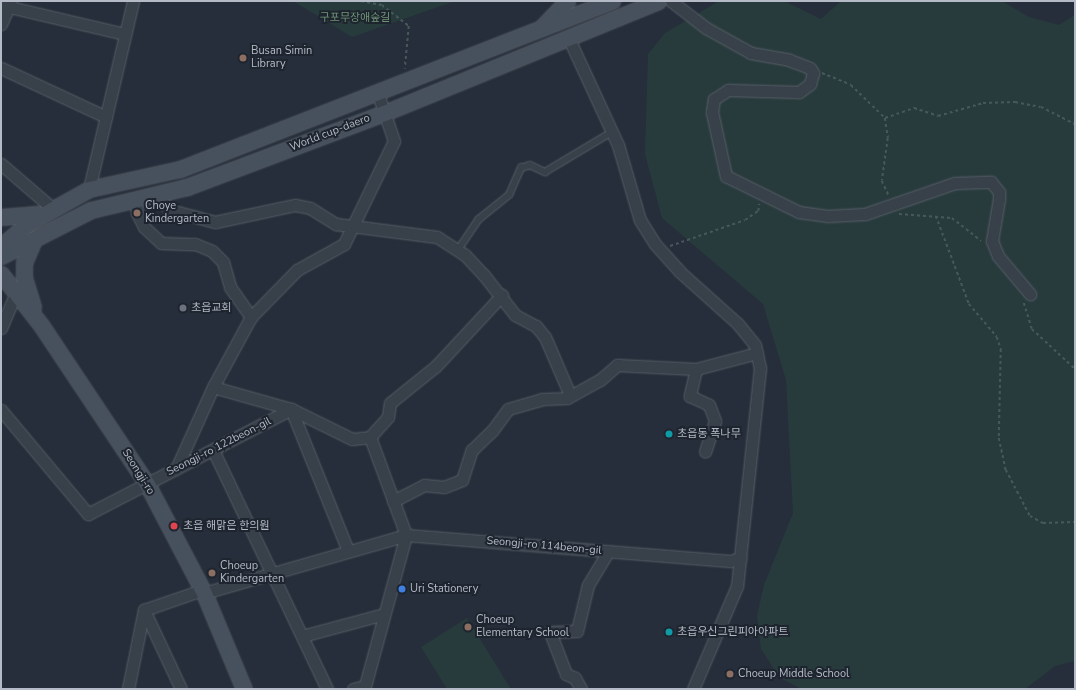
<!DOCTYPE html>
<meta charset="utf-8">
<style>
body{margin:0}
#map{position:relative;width:1076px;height:690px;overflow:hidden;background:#252e3a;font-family:"Nunito Sans","Noto Sans KR",sans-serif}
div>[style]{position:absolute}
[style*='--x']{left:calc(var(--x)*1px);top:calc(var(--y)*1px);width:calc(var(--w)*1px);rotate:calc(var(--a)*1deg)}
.green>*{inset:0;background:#283b3c}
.path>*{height:1.5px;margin-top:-0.75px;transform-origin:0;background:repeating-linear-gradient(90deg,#47585a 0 3px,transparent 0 6px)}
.roads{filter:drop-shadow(0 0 1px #575e68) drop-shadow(0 0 1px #575e68)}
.service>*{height:5.5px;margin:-2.75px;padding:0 2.75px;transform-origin:2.75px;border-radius:2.75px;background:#38404a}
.minor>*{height:11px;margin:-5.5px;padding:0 5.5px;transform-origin:5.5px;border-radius:5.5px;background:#38404a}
.secondary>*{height:15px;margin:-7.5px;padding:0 7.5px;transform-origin:7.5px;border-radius:7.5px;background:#47505d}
.dots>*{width:11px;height:11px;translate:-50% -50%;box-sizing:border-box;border:2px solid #1e252f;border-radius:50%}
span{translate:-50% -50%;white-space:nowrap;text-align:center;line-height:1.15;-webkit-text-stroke:4px #1e252f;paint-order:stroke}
.park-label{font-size:11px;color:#6d9475}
.poi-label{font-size:11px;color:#b4bbc6}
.left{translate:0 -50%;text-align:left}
.street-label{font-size:11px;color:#b4bbc6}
.frame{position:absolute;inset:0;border:2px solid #b4bbc6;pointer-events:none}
</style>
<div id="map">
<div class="green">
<i style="clip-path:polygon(293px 1px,455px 1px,352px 37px)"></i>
<i style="clip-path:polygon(719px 1px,784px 1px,821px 19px,841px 1px,1002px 1px,1029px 17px,1059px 25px,1075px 15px,1075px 661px,1055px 666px,1025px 689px,801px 689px,779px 677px,761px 649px,757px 616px,764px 585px,793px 513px,786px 380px,763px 304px,662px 218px,645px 154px,648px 54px,665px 33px)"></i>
<i style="clip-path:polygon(467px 618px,511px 689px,447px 689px,421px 647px)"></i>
</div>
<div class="path">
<i style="--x:361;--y:1;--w:21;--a:11"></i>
<i style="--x:382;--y:5;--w:34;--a:38"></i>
<i style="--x:409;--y:26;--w:43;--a:95.3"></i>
<i style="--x:822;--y:73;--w:31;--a:22"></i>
<i style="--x:851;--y:85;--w:47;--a:44.1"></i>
<i style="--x:885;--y:118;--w:20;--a:81"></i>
<i style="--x:888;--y:138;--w:43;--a:97.9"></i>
<i style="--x:882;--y:181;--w:17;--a:65"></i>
<i style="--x:885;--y:118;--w:31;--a:-19"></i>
<i style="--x:914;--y:108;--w:25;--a:18"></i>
<i style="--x:938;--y:116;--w:47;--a:-16.1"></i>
<i style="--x:983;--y:103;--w:32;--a:-2"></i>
<i style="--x:1015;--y:102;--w:26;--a:11"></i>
<i style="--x:1041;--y:107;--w:38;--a:27"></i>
<i style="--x:899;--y:214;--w:53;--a:4.3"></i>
<i style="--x:952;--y:218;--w:37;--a:38"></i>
<i style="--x:936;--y:216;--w:94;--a:69.4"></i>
<i style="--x:969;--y:304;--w:43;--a:49.7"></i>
<i style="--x:997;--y:337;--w:13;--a:72"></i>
<i style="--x:1001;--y:349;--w:89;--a:91.3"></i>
<i style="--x:999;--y:438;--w:33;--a:78"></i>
<i style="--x:1006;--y:470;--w:52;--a:62.4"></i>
<i style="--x:1030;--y:516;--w:15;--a:28"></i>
<i style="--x:1043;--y:523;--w:32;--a:-2"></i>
<i style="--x:670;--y:246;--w:79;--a:-19.1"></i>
<i style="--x:745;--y:220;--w:16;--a:-35"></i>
<i style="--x:758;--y:211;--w:7;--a:-82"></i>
<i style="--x:1024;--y:303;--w:27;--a:73"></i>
<i style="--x:1032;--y:329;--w:59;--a:42.9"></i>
</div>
<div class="roads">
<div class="service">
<i style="--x:458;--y:250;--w:36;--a:-56"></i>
<i style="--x:478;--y:220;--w:40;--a:-39"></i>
<i style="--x:509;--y:195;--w:30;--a:-66"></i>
<i style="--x:521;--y:168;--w:9;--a:-18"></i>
<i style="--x:530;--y:165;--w:17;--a:25"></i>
<i style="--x:545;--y:172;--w:78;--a:-30.8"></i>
</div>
<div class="minor">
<i style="--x:671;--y:1;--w:44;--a:37.6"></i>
<i style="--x:706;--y:28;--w:51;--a:29.1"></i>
<i style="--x:751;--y:53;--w:39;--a:10"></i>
<i style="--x:789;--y:60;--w:22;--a:21"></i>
<i style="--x:810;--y:68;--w:6;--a:59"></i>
<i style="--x:813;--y:73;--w:11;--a:105"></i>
<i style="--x:810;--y:84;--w:14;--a:144"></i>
<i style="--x:799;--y:92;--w:71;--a:-178.4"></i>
<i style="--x:728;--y:90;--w:17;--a:147"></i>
<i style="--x:714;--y:99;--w:13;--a:99"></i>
<i style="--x:712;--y:112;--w:66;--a:77.7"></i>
<i style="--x:726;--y:176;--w:81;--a:26.3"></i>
<i style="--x:799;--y:212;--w:28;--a:8"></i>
<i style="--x:827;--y:216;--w:38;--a:-3"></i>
<i style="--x:865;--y:214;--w:95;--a:-19"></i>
<i style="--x:955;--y:183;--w:36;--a:-2"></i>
<i style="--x:991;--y:182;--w:13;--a:51"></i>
<i style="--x:999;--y:192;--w:7;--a:90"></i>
<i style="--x:999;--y:199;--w:43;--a:99.5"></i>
<i style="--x:992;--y:241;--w:16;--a:68"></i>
<i style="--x:998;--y:256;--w:50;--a:49.9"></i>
<i style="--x:1;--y:5;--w:127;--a:13.2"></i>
<i style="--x:1;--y:24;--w:24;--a:-66"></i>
<i style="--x:569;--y:39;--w:117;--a:65.2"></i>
<i style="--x:618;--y:145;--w:78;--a:73.7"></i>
<i style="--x:640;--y:220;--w:28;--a:58"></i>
<i style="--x:655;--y:244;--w:36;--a:48"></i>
<i style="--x:679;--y:271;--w:79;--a:41.9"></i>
<i style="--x:738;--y:324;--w:27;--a:51"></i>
<i style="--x:755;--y:345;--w:24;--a:78"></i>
<i style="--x:760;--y:368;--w:219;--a:96"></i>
<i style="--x:737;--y:586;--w:112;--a:113.1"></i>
<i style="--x:1;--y:68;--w:116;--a:25"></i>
<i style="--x:1;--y:164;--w:67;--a:40.8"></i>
<i style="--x:89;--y:189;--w:193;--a:-76.8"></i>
<i style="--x:156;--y:195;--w:21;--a:47"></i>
<i style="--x:170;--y:210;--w:47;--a:14.9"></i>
<i style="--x:215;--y:222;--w:82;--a:-12"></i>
<i style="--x:295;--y:205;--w:15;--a:11"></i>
<i style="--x:310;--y:208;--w:31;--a:32"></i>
<i style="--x:336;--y:224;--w:102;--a:7.3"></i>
<i style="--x:437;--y:237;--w:33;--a:33"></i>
<i style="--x:465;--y:255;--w:26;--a:47"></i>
<i style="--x:483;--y:274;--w:52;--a:52"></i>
<i style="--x:515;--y:315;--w:24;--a:28"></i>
<i style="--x:536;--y:326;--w:14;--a:51"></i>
<i style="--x:545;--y:337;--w:63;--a:66.7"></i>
<i style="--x:136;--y:200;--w:13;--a:86"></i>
<i style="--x:137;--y:213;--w:16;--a:63"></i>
<i style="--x:144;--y:227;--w:23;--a:43"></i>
<i style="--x:161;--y:243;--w:34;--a:2"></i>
<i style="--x:195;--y:244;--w:18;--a:22"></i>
<i style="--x:212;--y:251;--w:16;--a:45"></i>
<i style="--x:223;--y:262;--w:26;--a:74"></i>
<i style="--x:230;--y:287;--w:37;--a:55"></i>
<i style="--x:1;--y:328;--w:39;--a:-67"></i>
<i style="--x:696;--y:369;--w:28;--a:103"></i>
<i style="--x:690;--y:396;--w:21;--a:25"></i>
<i style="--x:709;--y:405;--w:17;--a:69"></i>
<i style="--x:715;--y:421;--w:32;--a:108"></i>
<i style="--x:213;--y:387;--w:81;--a:15.8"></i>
<i style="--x:291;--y:409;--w:68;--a:26.2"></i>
<i style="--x:352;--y:439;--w:18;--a:-6"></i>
<i style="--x:370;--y:437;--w:27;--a:-48"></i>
<i style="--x:388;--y:417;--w:14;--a:-82"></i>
<i style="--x:390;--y:403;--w:59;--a:-38.8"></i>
<i style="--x:436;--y:366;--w:97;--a:-47.1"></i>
<i style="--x:291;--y:409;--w:153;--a:68.1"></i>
<i style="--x:1;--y:410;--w:136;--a:50.1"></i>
<i style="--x:88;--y:514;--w:229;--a:-27.3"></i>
<i style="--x:213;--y:450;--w:265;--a:64.5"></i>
<i style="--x:176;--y:469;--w:90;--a:-65.7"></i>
<i style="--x:213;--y:387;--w:80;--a:-61.5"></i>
<i style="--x:251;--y:317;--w:66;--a:-45.6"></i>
<i style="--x:297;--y:270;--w:54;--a:-29"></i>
<i style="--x:344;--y:244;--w:114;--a:-64.1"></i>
<i style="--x:394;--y:141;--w:50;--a:-108.8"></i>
<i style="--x:393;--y:501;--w:35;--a:-27"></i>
<i style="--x:424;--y:485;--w:20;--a:6"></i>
<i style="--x:444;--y:487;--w:19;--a:-21"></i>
<i style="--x:462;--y:480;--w:32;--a:-72"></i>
<i style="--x:472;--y:450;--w:28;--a:-44"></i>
<i style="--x:492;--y:431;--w:27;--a:-54"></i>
<i style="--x:508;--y:409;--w:35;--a:-16"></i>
<i style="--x:542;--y:399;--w:25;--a:-2"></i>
<i style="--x:567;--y:398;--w:38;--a:-29"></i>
<i style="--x:600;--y:380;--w:23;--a:-41"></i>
<i style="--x:617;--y:365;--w:79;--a:2.9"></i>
<i style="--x:696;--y:369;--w:63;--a:-14.7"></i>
<i style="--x:204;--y:593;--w:210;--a:-16"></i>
<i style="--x:406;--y:535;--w:325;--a:4.6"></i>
<i style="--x:730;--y:561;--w:11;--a:-15"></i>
<i style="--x:144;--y:610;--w:87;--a:64.9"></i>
<i style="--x:144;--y:610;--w:61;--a:-19"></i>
<i style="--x:302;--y:636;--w:85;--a:-15"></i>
<i style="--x:128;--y:689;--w:81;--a:-78.6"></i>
<i style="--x:353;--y:689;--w:12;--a:-14"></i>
<i style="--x:365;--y:686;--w:156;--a:-74.8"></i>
<i style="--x:406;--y:535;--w:104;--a:-110.2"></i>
<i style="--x:581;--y:689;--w:13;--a:-119"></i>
<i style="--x:575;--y:678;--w:10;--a:-156"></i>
<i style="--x:566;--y:674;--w:45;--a:-110.9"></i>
<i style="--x:550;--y:632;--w:27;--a:-2"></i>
<i style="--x:577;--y:631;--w:47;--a:-76.6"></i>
<i style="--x:588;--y:585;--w:39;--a:-59"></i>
</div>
<div class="secondary">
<i style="--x:543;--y:26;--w:35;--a:-46"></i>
<i style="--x:1;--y:217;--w:36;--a:-5"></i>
<i style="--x:1;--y:246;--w:35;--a:-40"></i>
<i style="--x:28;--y:223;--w:70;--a:-29.1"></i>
<i style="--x:89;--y:189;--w:93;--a:-12.4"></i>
<i style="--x:180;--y:169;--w:464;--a:-21.3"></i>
<i style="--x:1;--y:256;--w:101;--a:-27.1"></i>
<i style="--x:91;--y:210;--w:99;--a:-13.5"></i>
<i style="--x:187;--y:187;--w:210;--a:-20.6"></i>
<i style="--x:384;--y:113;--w:296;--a:-22.2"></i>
<i style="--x:1;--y:274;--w:65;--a:51.9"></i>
<i style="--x:41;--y:325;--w:191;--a:56.3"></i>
<i style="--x:147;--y:484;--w:123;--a:62.4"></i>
<i style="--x:204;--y:593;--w:104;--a:67.4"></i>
<i style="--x:33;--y:307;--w:31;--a:-107"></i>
<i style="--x:24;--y:277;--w:14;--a:-90"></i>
<i style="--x:24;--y:263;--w:25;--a:-67"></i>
</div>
</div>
<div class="dots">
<i style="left:243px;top:58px;background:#8d6e63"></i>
<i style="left:137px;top:213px;background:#8d6e63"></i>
<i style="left:183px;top:308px;background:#6b7280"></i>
<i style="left:669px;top:434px;background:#0f9aa8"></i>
<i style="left:174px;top:526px;background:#e0444e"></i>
<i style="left:212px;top:573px;background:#8d6e63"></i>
<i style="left:402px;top:589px;background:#3f7fe0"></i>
<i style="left:468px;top:627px;background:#8d6e63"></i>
<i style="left:669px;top:632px;background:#0f9aa8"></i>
<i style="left:730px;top:674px;background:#8d6e63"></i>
</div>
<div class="park-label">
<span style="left:355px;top:18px">구포무장애숲길</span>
</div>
<div class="poi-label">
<span class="left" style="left:251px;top:58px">Busan Simin<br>Library</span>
<span class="left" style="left:145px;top:213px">Choye<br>Kindergarten</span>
<span class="left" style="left:191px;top:308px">초읍교회</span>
<span class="left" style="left:677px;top:434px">초읍동 폭나무</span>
<span class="left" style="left:183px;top:526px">초읍 해맑은 한의원</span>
<span class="left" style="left:220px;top:573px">Choeup<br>Kindergarten</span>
<span class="left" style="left:410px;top:589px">Uri Stationery</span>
<span class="left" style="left:476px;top:627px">Choeup<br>Elementary School</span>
<span class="left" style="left:677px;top:632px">초읍우신그린피아아파트</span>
<span class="left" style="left:738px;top:674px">Choeup Middle School</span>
</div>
<div class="street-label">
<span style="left:330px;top:133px;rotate:-21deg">World cup-daero</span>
<span style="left:219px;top:447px;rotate:-27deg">Seongji-ro 122beon-gil</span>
<span style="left:138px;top:472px;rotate:58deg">Seongji-ro</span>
<span style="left:544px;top:546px;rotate:5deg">Seongji-ro 114beon-gil</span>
</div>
<div class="frame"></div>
</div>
